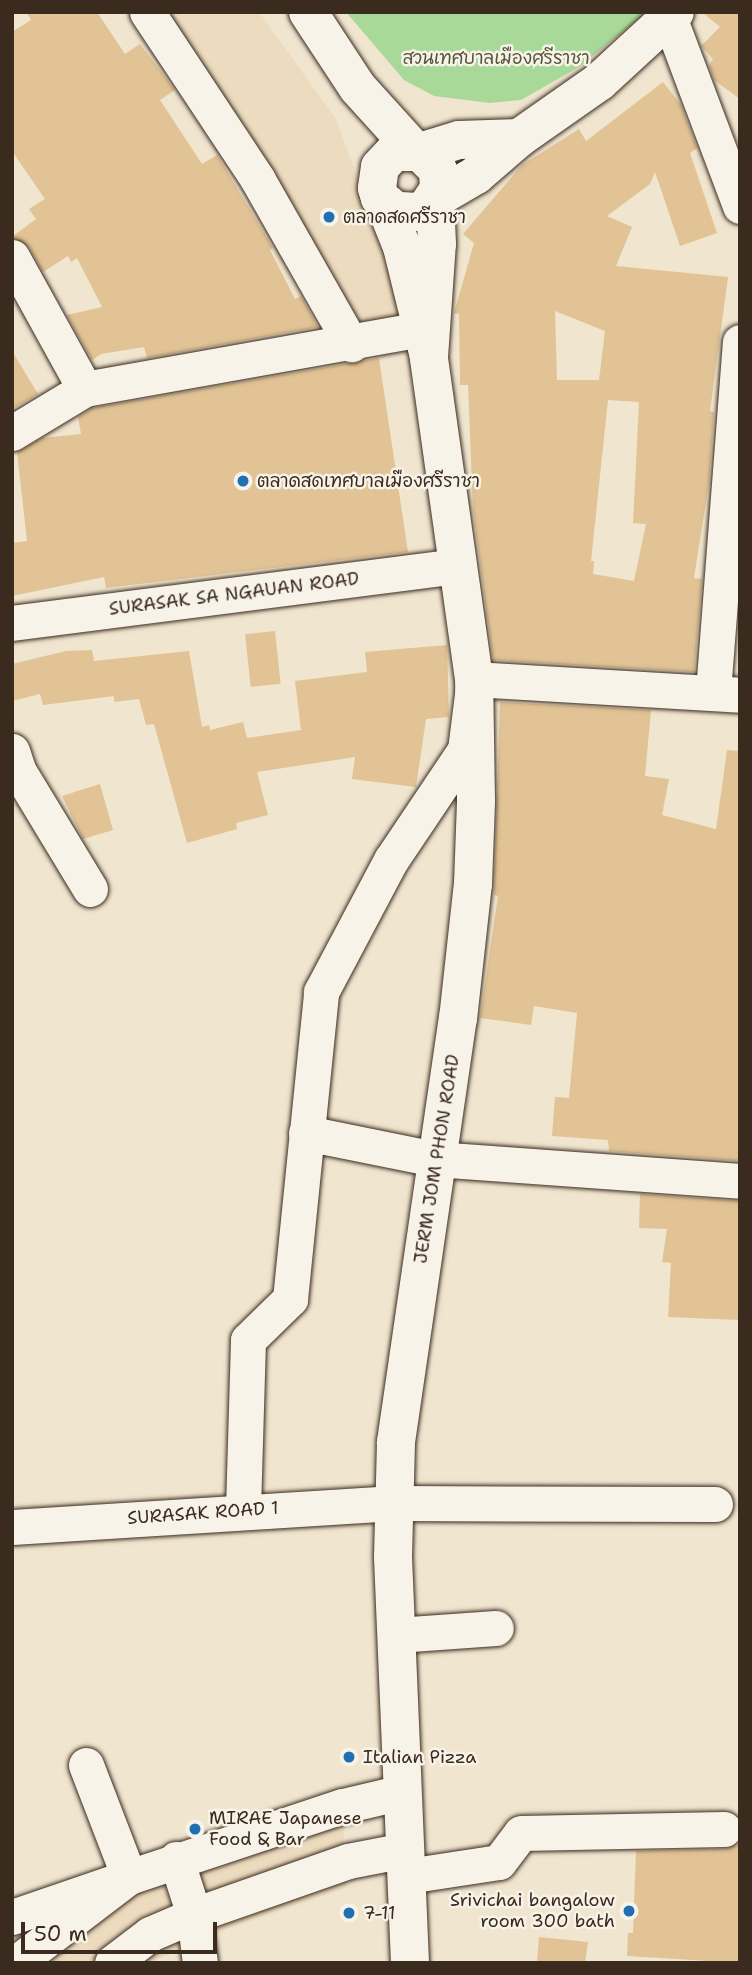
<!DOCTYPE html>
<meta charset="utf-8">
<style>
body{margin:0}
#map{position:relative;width:752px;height:1975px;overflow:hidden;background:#f0e5cf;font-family:"Shantell Sans","Playpen Sans Thai",sans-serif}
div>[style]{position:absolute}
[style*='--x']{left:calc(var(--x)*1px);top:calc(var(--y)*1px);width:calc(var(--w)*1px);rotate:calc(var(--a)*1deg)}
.built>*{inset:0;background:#ecdbbe}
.green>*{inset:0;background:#a9d999}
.building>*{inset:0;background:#e1c395;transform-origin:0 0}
.roads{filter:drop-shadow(0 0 2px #3b2a1e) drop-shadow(0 0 2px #3b2a1e)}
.minor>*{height:35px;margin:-17.5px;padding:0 17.5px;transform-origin:17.5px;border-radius:17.5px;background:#f7f3e8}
.major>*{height:38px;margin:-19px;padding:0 19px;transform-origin:19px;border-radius:19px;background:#f7f3e8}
.dots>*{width:19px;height:19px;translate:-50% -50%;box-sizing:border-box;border:4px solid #f7f3e8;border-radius:50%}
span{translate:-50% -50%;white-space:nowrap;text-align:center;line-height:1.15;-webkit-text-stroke:5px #f7f3e8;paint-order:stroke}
.park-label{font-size:18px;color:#56563d}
.poi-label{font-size:18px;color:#3b2a1e}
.left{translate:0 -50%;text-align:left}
.right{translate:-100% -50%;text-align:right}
.street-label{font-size:18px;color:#3b2a1e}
.frame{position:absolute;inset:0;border:14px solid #3b2a1e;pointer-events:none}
.scale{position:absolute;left:21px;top:1922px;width:196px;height:32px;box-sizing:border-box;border:4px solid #3b2a1e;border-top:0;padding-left:9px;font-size:21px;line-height:24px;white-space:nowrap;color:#3b2a1e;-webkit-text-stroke:5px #f7f3e8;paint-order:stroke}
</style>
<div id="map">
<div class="built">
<i style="clip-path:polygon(161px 12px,259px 12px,336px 119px,407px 314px,354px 327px)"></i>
<i style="clip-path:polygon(341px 1787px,347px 1887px,228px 1928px,149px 1963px,12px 1963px,12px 1908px)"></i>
</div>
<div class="green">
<i style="clip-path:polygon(346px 12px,647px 12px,579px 67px,521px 100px,490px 103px,434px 96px,404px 80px)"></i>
</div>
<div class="building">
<i style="clip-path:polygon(26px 12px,97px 12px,125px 54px,140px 44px,175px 90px,160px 100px,202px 164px,217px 155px,273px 248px,270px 250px,295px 299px,301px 296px,318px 327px,147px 358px,144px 347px,101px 354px,92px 360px,67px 315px,102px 307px,77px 258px,71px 262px,68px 256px,43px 272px,29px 247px,12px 237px,36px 219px,29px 209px,45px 199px,12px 151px,12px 32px,31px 20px)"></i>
<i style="clip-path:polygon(702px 12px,740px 12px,740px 99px,714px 80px,709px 65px,713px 59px,701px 46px,720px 27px)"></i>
<i style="clip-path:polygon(evenodd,663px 82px,681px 105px,697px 148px,690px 153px,717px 233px,680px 246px,655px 172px,650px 184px,607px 216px,632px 227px,616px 266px,728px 277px,710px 411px,714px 412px,709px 483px,694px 578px,702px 579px,694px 672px,493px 660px,473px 510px,468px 385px,460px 385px,459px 314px,454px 313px,474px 243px,463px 234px,522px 165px,579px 129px,586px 141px,663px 82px,555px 311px,605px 331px,599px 380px,557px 380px,555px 311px,663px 82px,608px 400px,639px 402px,633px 523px,646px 524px,634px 581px,593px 574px,594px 561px,591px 561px,608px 400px)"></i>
<i style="clip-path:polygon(12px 351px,38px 394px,12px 409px)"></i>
<i style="clip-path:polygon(379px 358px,408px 552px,106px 588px,104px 577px,12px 596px,12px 543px,27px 541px,17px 452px,42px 438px,81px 434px,78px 417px,92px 408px)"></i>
<i style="left:275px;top:631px;width:53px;height:30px;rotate:84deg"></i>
<i style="clip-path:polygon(447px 645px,449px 717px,426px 719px,416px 787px,352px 779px,355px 757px,257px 772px,268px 815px,236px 823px,237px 829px,187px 843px,154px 724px,146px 725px,139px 699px,114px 702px,114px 696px,43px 705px,40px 694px,12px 701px,12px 664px,66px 651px,92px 650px,94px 661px,189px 651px,202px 727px,209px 725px,210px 730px,243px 722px,247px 738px,301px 730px,295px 681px,367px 672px,365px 652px)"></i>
<i style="clip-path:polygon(500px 702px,651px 710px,645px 776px,669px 779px,662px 815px,716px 829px,727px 750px,740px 751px,740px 1161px,609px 1151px,608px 1140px,552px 1136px,555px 1097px,569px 1098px,577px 1013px,534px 1006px,531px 1025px,480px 1018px,498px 896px,494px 895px)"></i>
<i style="clip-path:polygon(100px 784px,113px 830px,83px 839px,62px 796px)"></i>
<i style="clip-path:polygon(640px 1194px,740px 1201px,740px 1320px,668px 1317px,671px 1263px,662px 1262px,667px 1229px,639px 1228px)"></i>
<i style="clip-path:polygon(740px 1844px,740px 1963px,627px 1956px,628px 1933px,633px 1933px,636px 1851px,724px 1849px)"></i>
<i style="clip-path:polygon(539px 1937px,588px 1942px,585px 1963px,537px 1963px)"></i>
</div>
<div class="roads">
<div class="minor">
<i style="--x:147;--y:12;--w:201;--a:56.5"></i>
<i style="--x:258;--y:180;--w:189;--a:60.4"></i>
<i style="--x:669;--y:17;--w:202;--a:69.4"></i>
<i style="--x:12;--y:257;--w:151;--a:61.1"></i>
<i style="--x:12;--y:433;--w:85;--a:-31.1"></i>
<i style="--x:85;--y:389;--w:343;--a:-10.1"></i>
<i style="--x:12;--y:623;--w:448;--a:-7.3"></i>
<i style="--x:713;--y:692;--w:351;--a:-85.6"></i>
<i style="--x:12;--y:751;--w:20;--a:72"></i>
<i style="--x:18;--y:770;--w:139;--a:58.8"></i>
<i style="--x:306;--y:1133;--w:132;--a:11.4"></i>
<i style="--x:435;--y:1159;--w:306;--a:4.1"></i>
<i style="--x:243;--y:1509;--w:169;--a:-88.3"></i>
<i style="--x:248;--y:1340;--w:59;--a:-44.3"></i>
<i style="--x:290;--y:1299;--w:309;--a:-84.2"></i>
<i style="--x:321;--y:992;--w:149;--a:-62.1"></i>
<i style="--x:391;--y:860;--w:133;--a:-56.1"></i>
<i style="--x:465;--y:750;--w:72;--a:-82.8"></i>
<i style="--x:474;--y:679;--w:266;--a:3.4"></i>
<i style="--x:12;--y:1527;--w:383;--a:-3.6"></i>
<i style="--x:394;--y:1503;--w:321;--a:0.2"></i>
<i style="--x:396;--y:1635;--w:100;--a:-4"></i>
<i style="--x:176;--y:1859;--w:59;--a:72.2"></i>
<i style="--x:194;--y:1915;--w:48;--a:82.9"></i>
<i style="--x:407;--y:1876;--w:93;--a:-8.7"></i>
<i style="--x:499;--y:1862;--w:36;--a:-53"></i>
<i style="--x:521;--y:1833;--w:203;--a:-1.1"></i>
<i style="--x:12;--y:1917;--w:124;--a:-18.9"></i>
<i style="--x:129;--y:1877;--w:120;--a:-111"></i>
<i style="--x:16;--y:1963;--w:142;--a:-37.3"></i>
<i style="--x:129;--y:1877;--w:225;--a:-18.4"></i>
<i style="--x:343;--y:1806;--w:61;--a:-13.3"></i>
<i style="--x:112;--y:1963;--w:48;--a:-37.3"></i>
<i style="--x:150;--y:1934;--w:48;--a:-23.4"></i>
<i style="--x:194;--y:1915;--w:163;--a:-19.3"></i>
<i style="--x:348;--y:1861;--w:58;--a:-10.9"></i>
</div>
<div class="major">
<i style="--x:308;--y:12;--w:91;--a:56.7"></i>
<i style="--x:358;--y:88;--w:84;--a:47.9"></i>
<i style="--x:420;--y:152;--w:25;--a:45"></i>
<i style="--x:438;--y:170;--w:19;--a:87"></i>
<i style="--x:439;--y:189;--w:22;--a:124"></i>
<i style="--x:427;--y:207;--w:10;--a:151"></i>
<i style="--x:418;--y:212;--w:22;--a:-177"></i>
<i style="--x:396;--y:211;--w:21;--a:-141"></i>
<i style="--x:380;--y:198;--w:10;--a:-107"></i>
<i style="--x:377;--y:188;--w:21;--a:-82"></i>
<i style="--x:380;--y:167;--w:21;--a:-47"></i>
<i style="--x:394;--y:152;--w:26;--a:0"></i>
<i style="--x:420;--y:152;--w:41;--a:-17.1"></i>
<i style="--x:459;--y:140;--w:60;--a:-1.9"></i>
<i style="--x:384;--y:202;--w:48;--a:68.2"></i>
<i style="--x:402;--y:247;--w:113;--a:76.2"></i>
<i style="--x:429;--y:357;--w:113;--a:-86"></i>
<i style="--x:437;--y:244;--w:45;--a:-92.5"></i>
<i style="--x:435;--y:199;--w:48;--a:-30.3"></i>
<i style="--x:476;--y:175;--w:57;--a:-40.7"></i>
<i style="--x:519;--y:138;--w:98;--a:-35"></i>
<i style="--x:599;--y:82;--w:103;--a:-42.6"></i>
<i style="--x:410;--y:1963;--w:406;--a:-92.4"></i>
<i style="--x:393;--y:1557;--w:115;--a:-88.5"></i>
<i style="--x:396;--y:1442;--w:428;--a:-81.7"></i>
<i style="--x:458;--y:1019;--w:136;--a:-83.7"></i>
<i style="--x:473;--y:884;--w:83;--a:-87.9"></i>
<i style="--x:476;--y:801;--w:122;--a:-90.9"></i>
<i style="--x:474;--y:679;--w:325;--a:-98"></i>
</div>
</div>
<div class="dots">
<i style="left:329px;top:217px;background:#1f6fb2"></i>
<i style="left:243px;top:481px;background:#1f6fb2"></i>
<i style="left:349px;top:1757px;background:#1f6fb2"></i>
<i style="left:195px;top:1829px;background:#1f6fb2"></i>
<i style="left:629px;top:1911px;background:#1f6fb2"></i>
<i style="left:349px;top:1913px;background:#1f6fb2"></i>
</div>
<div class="park-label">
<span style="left:496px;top:58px">สวนเทศบาลเมืองศรีราชา</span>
</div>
<div class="poi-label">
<span class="left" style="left:343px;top:217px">ตลาดสดศรีราชา</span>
<span class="left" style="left:257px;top:481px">ตลาดสดเทศบาลเมืองศรีราชา</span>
<span class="left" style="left:363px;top:1757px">Italian Pizza</span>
<span class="left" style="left:209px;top:1829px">MIRAE Japanese<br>Food &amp; Bar</span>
<span class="right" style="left:615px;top:1911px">Srivichai bangalow<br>room 300 bath</span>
<span class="left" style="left:363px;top:1913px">7-11</span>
</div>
<div class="street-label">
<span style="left:234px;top:594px;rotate:-7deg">SURASAK SA NGAUAN ROAD</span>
<span style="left:437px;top:1159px;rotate:-81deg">JERM JOM PHON ROAD</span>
<span style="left:203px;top:1513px;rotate:-4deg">SURASAK ROAD 1</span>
</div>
<div class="frame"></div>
<div class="scale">50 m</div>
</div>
